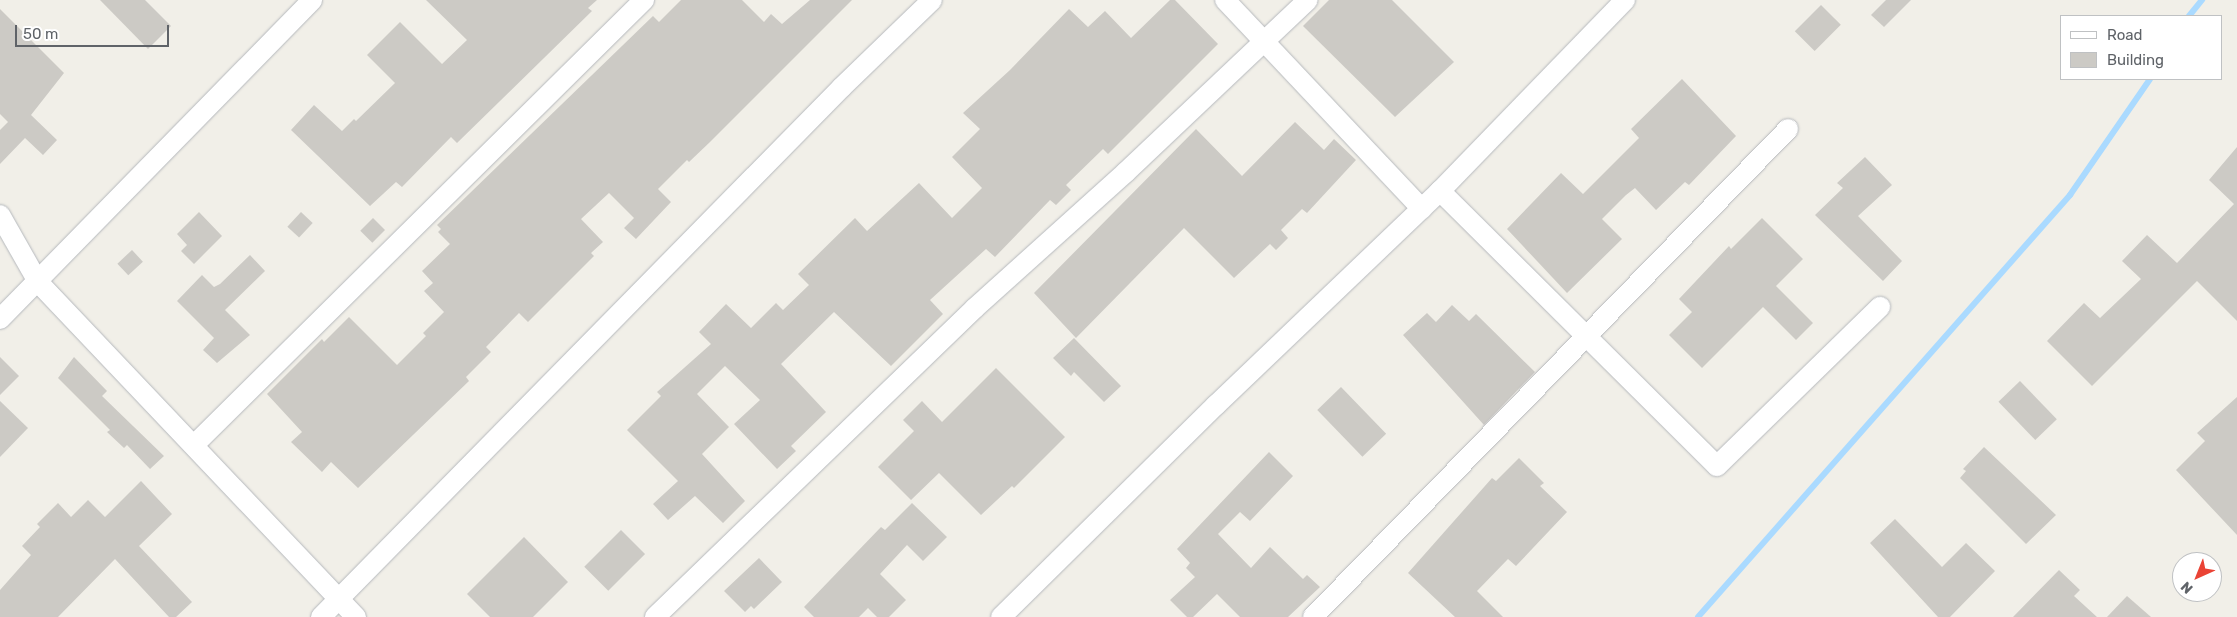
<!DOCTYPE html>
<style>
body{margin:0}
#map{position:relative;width:2237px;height:617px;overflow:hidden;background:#f1efe8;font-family:Rubik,sans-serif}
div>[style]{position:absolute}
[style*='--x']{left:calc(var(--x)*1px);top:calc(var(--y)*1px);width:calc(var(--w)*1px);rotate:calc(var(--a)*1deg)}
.stream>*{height:6px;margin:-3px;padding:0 3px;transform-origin:3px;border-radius:3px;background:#aadaff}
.building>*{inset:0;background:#cccac5;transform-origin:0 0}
.roads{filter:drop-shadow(0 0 1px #b5b8bc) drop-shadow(0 0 1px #b5b8bc)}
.minor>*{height:20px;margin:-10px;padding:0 10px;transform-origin:10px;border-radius:10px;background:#fff}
span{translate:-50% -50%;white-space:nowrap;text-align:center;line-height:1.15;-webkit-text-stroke:4.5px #fff;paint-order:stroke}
.legend{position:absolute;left:2060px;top:15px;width:162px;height:65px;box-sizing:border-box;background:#fff;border:1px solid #bfc1c3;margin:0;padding:6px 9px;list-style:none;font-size:15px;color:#5f6368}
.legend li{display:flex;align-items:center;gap:10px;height:25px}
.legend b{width:25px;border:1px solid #bfc1c3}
.north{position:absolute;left:2172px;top:552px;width:50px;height:50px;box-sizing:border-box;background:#fff;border:1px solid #bfc1c3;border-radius:50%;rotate:224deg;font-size:14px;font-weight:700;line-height:20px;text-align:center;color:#5f6368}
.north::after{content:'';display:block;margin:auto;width:18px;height:22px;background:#ea4335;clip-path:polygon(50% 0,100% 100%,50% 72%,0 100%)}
.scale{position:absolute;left:15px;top:25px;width:154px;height:22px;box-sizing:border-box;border:2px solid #5f6368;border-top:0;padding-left:6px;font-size:15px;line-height:18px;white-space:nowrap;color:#5f6368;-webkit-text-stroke:4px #fff;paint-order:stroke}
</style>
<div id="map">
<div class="stream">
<i style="--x:2189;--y:16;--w:21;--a:-51"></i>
<i style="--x:1698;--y:617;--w:563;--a:-48.6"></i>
<i style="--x:2070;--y:195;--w:141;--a:-55.4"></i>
</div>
<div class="building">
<i style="clip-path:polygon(100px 0,145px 0,171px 26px,148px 49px)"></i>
<i style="clip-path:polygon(426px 0,597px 0,588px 8px,592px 11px,457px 143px,451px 137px,402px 187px,396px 182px,370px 206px,291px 130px,314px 105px,342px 131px,354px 119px,356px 121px,395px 83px,367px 55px,400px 22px,442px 64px,467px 40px)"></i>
<i style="clip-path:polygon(681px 0,742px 0,764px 22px,771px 14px,782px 24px,810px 0,852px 0,710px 142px,689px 162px,687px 160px,658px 189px,671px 202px,636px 239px,624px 228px,634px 218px,609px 193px,581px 219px,603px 242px,591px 253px,594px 256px,528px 322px,519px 313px,486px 347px,491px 352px,466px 377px,469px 381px,358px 488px,331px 462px,322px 472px,291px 442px,302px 432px,267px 394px,322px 339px,324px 342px,349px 317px,397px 365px,426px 336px,423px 333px,444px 312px,424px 291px,433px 283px,422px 271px,450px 244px,438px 232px,441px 229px,437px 225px,653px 16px,659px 22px)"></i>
<i style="clip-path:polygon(1170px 0,1175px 0,1218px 44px,1108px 154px,1103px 149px,1066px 185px,1071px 190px,1056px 205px,1050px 200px,995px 257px,986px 249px,930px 300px,943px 314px,891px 366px,834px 312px,781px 364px,826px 412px,791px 446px,796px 451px,777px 469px,734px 424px,760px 400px,725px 366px,697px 394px,729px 427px,702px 454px,745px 501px,723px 523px,695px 496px,668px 520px,653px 504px,678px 481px,627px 430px,661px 396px,657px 392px,711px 344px,699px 332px,726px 304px,751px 328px,776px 303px,783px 310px,809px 285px,798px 274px,855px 218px,867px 231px,919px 183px,952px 218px,982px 188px,952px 157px,980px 129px,963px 113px,1010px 70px,1069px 9px,1088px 27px,1105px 11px,1131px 38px)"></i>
<i style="clip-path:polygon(1329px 0,1392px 0,1454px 62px,1395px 117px,1303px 26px)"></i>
<i style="clip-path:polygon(1886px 0,1911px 0,1884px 27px,1871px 15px)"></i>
<i style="left:1821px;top:5px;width:28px;height:37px;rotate:45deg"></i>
<i style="clip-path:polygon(0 9px,64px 73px,31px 115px,57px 140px,43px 155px,25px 138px,0 164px,0 130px,8px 122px,0 114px)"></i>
<i style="clip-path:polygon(1682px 79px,1736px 136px,1689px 185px,1685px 182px,1656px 210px,1635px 188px,1626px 195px,1602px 219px,1622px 239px,1567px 293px,1507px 229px,1561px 173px,1583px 194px,1639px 138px,1631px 129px)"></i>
<i style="clip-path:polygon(1295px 122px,1324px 150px,1334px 139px,1356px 160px,1307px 213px,1302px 209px,1281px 230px,1288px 238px,1276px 250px,1270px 244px,1234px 278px,1184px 228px,1076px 338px,1034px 293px,1196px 129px,1242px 176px)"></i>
<i style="clip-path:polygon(2237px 147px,2237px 321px,2197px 281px,2092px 386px,2047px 341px,2084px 303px,2100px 318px,2141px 279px,2122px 261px,2147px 235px,2177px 263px,2234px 204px,2209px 180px)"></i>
<i style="clip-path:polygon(1865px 157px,1892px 185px,1858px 216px,1902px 261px,1883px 281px,1815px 215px,1843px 188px,1837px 183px)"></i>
<i style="clip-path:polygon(199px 212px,222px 236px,194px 264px,181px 251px,187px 245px,177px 234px)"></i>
<i style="left:301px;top:212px;width:16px;height:20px;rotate:43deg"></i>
<i style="left:373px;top:218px;width:17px;height:18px;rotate:45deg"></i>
<i style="clip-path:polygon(1762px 218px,1803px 259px,1776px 286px,1813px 323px,1796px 340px,1763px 307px,1702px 368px,1669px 335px,1692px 312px,1679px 299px,1729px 246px,1731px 249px)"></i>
<i style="left:132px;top:250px;width:16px;height:20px;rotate:47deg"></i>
<i style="clip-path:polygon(250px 255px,265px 271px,225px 310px,250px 335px,217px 363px,203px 350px,214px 338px,177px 301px,202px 275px,214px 287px,220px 284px)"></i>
<i style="clip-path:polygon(1452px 305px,1469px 321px,1476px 314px,1535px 372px,1484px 425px,1403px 335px,1427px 313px,1436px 322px)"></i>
<i style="clip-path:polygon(1074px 338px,1121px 386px,1104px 402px,1074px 372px,1071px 376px,1053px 358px)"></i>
<i style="clip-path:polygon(0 357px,19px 376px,0 395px)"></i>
<i style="clip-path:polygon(74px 357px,107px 391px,102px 396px,164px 456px,150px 469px,127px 445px,124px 448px,107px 432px,110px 430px,58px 378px)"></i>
<i style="clip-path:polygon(996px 368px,1065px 437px,1014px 488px,1012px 486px,981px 515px,939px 473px,911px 500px,878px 467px,914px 431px,903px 420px,922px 401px,942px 422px)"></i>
<i style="left:2020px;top:381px;width:53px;height:30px;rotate:46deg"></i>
<i style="left:1341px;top:387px;width:65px;height:33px;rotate:46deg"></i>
<i style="clip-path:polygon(2237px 397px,2237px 535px,2176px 470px,2205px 441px,2197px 433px)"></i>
<i style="clip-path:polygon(0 401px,28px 428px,0 457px)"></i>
<i style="clip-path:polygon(1984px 447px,2056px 515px,2026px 544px,1960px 478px,1966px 471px,1963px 469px)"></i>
<i style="clip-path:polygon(1269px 452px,1293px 476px,1250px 521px,1240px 512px,1218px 534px,1251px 568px,1270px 547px,1303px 579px,1307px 575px,1320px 587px,1288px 617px,1240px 617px,1217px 594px,1193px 617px,1187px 617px,1170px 600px,1195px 577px,1186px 568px,1190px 563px,1177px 549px)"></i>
<i style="clip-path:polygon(1519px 458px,1544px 483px,1540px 486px,1567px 512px,1516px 566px,1508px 559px,1477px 591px,1503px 617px,1455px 617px,1408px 573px,1492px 478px,1496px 481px)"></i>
<i style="clip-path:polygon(141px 481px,172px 514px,139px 546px,192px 602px,176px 617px,169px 617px,115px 559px,58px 617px,0 617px,0 590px,31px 555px,22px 546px,40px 527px,37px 524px,58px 503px,71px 517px,88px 500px,105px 517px)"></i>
<i style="clip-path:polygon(912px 503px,947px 537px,923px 561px,907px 545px,880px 574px,906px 600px,889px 617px,877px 617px,868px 608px,859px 617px,814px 617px,804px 607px,881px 527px,885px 530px)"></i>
<i style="clip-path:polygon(1895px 519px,1942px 567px,1966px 543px,1995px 571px,1950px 617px,1938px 617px,1870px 543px)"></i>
<i style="left:621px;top:530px;width:34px;height:52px;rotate:45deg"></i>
<i style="clip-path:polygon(524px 537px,568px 582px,533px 617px,490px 617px,467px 594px)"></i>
<i style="clip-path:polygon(759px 558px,782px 582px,754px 609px,751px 606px,745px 612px,724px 591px)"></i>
<i style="clip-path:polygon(2059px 570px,2080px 590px,2074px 596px,2097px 617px,2013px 617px)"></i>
<i style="clip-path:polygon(2127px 596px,2151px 617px,2107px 617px)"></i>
</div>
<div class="roads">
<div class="minor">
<i style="--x:1225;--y:0;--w:287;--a:46.7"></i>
<i style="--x:1440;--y:191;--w:390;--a:44.8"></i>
<i style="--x:1717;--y:466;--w:228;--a:-44.3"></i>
<i style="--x:0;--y:215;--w:77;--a:60.4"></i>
<i style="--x:38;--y:282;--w:462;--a:46.5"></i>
<i style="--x:0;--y:319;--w:446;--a:-45.6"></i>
<i style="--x:194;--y:445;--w:633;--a:-44.68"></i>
<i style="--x:321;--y:617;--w:743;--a:-45.49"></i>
<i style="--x:842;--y:87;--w:125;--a:-44"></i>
<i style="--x:655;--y:617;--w:445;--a:-44"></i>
<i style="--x:975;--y:308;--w:203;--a:-42"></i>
<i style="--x:1126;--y:172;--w:250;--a:-43.4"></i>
<i style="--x:1001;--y:617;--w:302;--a:-44.6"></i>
<i style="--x:1216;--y:405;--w:310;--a:-43.7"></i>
<i style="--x:1440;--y:191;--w:266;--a:-45.9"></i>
<i style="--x:1313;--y:617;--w:681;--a:-45.77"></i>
</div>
</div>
<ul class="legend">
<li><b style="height:6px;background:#fff"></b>Road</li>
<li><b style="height:14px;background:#cccac5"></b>Building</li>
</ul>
<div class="north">N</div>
<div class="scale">50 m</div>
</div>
